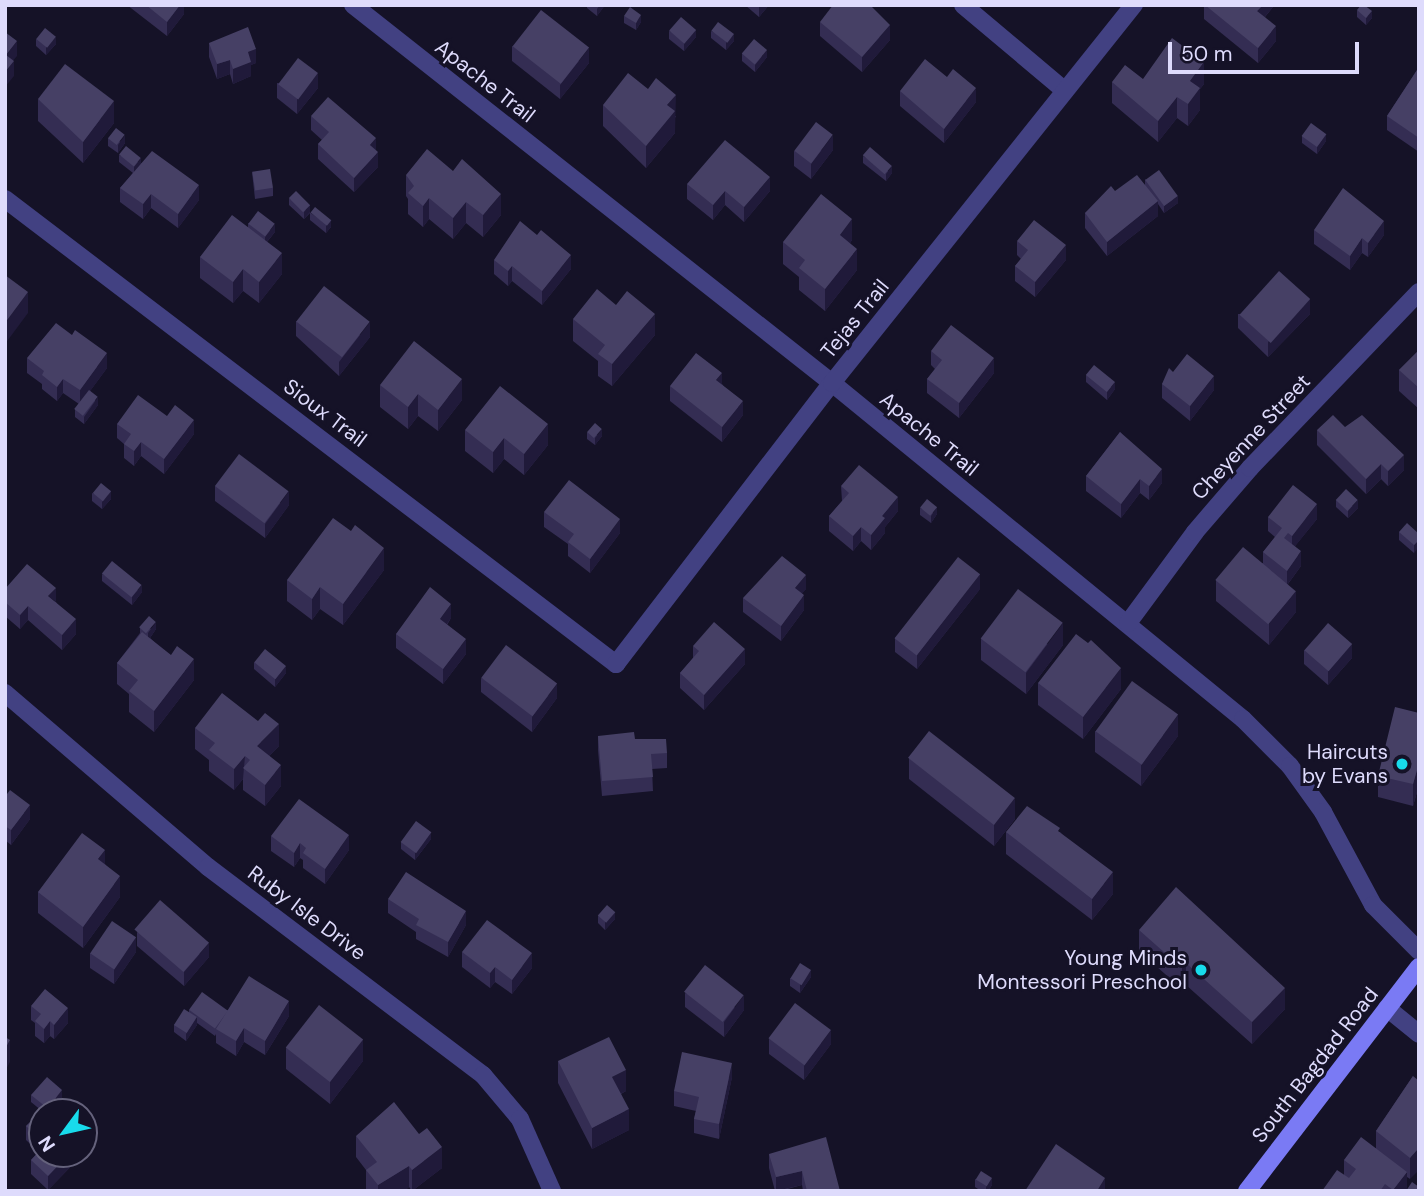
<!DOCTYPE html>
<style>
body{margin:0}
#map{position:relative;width:1424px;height:1196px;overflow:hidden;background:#151227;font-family:"DM Sans",sans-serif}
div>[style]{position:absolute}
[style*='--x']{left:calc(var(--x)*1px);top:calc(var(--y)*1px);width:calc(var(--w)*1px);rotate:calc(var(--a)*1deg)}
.minor>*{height:18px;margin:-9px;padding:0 9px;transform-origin:9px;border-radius:9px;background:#424182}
.secondary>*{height:18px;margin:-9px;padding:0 9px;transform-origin:9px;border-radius:9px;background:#7a7af4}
.wall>*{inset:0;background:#342d53}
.shaded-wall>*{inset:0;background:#201a3a}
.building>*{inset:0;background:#464065;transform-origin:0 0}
.dots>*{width:19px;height:19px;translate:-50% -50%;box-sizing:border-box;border:4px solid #151227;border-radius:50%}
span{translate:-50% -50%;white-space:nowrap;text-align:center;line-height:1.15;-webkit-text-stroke:6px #151227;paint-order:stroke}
.street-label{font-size:21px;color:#dedbfc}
.poi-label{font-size:21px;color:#dedbfc}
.right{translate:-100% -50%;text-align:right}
.frame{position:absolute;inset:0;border:7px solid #dedbfc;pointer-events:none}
.north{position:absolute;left:28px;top:1098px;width:70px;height:70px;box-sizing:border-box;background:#151227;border:2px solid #65627c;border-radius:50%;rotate:237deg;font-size:19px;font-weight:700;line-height:28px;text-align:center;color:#dedbfc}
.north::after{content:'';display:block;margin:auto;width:24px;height:32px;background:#18dbeb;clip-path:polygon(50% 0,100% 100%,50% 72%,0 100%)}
.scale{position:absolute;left:1168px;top:42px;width:191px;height:32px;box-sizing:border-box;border:4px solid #dedbfc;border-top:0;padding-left:9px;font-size:21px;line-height:24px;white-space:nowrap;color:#dedbfc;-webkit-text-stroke:5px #151227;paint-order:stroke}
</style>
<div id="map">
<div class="minor">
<i style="--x:353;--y:5;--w:610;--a:38.28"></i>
<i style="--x:832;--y:383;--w:531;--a:39.27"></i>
<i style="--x:1243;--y:719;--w:66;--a:45"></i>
<i style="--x:1290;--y:766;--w:57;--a:54.3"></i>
<i style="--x:1323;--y:812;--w:106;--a:61.7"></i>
<i style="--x:1373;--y:905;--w:65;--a:45"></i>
<i style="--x:963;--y:5;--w:133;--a:40.1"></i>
<i style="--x:5;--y:199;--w:768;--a:37.27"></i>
<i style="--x:616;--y:664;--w:354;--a:-52.5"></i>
<i style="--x:832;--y:383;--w:484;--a:-51.4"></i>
<i style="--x:1128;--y:623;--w:113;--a:-53.6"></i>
<i style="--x:1195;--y:532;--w:84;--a:-49.3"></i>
<i style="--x:1250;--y:468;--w:244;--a:-46.2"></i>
<i style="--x:5;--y:693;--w:267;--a:40.6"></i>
<i style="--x:208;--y:867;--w:345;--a:37.1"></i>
<i style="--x:483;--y:1075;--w:57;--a:49.9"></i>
<i style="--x:520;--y:1119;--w:79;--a:66"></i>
<i style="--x:1387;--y:1008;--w:41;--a:39.1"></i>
</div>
<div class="secondary">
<i style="--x:1247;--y:1191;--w:282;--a:-52.5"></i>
</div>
<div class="wall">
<i style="clip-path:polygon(127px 5px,184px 5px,184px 14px,167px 36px)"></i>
<i style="clip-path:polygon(587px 5px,605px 5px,597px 16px,587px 8px)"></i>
<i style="clip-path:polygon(745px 5px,769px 5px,759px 17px)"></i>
<i style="clip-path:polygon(1204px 5px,1273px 5px,1273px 7px,1265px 17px,1276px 41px,1258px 63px,1204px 19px)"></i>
<i style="clip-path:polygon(1357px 10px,1372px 18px,1366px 25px,1357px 17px)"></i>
<i style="clip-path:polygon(624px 16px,641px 22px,636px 30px,624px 23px)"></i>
<i style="clip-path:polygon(820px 22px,890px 40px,862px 72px,820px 36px)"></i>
<i style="clip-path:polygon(669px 31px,696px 37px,684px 51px,669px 39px)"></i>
<i style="clip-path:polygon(711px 31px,734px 41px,726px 50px,711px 38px)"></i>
<i style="clip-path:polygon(36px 39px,56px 44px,46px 55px,36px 46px)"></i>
<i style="clip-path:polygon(209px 43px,256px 63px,251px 65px,251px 76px,233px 84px,230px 74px,217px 79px,209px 57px)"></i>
<i style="clip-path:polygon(512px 46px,589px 63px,560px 99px,512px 61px)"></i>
<i style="clip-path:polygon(742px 54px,767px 57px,755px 72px,742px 61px)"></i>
<i style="clip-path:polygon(1419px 67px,1419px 152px,1387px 130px,1387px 116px)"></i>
<i style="clip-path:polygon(1143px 79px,1204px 84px,1200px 89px,1200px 110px,1188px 126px,1177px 118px,1158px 142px,1112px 103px,1112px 82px)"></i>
<i style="clip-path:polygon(277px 83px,318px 88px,297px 114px,277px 98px)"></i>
<i style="clip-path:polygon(900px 91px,976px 102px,944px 143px,900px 106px)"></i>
<i style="clip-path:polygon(38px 99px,114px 123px,83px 163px,38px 121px)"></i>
<i style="clip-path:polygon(603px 105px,676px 116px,675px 118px,675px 133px,646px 168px,603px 126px)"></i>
<i style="clip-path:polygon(311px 116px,376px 150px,378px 167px,354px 192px,318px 159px,318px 144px,322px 140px,311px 130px)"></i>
<i style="clip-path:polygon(1302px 136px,1326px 141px,1317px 154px,1302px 143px)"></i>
<i style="clip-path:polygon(108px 138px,125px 143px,118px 153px,108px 146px)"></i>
<i style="clip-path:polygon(833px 150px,811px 179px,794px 166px,794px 151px)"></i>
<i style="clip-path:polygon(119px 155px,141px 163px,199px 200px,178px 228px,151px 208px,143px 219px,120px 202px,120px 188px,133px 173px,119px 162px)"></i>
<i style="clip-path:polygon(863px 156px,892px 173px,886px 181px,863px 163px)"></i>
<i style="clip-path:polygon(252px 172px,273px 188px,273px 196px,255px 199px)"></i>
<i style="clip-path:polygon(406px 175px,501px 215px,483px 237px,466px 223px,453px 239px,429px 219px,423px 227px,408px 214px,408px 199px,406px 196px)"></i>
<i style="clip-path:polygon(1145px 179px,1178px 203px,1164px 213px,1158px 204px,1158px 216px,1107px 256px,1085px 228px,1085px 213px,1115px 191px,1145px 185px)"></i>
<i style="clip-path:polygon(687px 184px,770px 191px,744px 222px,725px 205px,713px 220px,687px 199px)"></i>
<i style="clip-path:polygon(289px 198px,331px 227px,326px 233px,310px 220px,310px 213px,304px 219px,289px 205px)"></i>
<i style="clip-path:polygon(248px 223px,275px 232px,267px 242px,282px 274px,259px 303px,243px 291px,233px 303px,200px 278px,200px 257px,248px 227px)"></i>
<i style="clip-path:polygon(1314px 230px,1384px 235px,1368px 257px,1362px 253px,1350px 270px,1314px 244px)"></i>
<i style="clip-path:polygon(852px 240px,850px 243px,857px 270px,825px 311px,799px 290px,799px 277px,783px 264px,783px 242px)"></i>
<i style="clip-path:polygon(1017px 241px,1066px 260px,1035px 297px,1015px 281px,1015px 266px,1021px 259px,1017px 255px)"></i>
<i style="clip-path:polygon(494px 260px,571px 269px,542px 305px,512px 281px,508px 286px,494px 274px)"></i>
<i style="clip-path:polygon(1238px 314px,1310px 314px,1268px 357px,1238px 328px)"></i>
<i style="clip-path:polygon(573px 319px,655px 335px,612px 386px,598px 376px,598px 361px,573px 341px)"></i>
<i style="clip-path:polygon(296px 321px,370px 337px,339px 376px,296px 336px)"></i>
<i style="clip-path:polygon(1419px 350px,1419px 409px,1399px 391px,1399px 370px)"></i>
<i style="clip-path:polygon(931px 351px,994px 373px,959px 418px,927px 393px,927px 379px,935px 369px,931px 365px)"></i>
<i style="clip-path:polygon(27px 358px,107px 368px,90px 391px,98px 405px,84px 424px,75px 417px,75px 409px,79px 404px,63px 393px,57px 401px,42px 389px,42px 384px,27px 373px)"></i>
<i style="clip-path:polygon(1173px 372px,1214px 390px,1190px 421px,1162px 398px,1162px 384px)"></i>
<i style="clip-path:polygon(1086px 375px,1115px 389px,1107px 400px,1086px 382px)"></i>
<i style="clip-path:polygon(722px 384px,743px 415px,722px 442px,670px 401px,670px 386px)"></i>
<i style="clip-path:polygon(380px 385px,462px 400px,438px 431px,418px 416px,408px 429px,380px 407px)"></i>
<i style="clip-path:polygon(167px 416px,194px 434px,164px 474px,141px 456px,134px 466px,124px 458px,124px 444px,117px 438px,117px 424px)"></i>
<i style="clip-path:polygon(1345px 427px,1404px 470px,1388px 486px,1381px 479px,1366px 494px,1317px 445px,1317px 430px)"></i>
<i style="clip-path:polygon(465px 430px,548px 445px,524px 475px,504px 459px,493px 473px,465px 451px)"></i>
<i style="clip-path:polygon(587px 432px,602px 436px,595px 445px,587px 439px)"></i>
<i style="clip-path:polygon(1120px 432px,1162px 483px,1149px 500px,1140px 493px,1121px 518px,1086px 491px,1086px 476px)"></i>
<i style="clip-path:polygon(215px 486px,289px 505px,265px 538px,215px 501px)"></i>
<i style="clip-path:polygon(841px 486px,898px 511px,885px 527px,885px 533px,871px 550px,861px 541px,853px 551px,829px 531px,829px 516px,842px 501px)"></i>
<i style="clip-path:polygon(92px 493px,111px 499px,102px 509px,92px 501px)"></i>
<i style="clip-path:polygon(1336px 500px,1358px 508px,1348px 518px,1336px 507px)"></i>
<i style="clip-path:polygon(920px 508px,937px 514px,931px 523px,920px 515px)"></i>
<i style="clip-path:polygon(544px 512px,620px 533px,590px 573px,568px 556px,568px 544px,544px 527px)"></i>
<i style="clip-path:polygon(1268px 517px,1317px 519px,1295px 546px,1301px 566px,1288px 584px,1296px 612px,1269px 645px,1216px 601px,1216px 580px,1263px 563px,1263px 552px,1275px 537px,1268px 531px)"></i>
<i style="clip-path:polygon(1399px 532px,1419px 534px,1414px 553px,1399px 540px)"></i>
<i style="clip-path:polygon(384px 570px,343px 625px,320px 609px,312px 620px,287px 601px,287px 580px)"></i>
<i style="clip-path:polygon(102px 574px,142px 592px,132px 605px,102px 581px)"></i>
<i style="clip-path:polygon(5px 589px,56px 602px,76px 634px,62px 650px,28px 620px,20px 629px,5px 616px)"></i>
<i style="clip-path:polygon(806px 589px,802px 593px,804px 610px,781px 641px,743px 612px,743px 598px)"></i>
<i style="clip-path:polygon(980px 589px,917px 669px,895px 652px,895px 638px)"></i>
<i style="clip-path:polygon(451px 618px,447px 625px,466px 654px,443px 684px,396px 648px,396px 634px)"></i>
<i style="clip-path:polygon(140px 628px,156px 629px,150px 638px,194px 680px,154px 732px,129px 712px,129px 694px,117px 684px,117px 663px,140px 633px)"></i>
<i style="clip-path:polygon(981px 639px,1063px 645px,1026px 694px,981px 660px)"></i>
<i style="clip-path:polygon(693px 646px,745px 664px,704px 710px,680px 688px,680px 673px,693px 658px)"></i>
<i style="clip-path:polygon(1304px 650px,1352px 658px,1328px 685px,1304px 664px)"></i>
<i style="clip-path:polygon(254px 662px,286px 673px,275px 687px,254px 669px)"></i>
<i style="clip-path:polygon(481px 678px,557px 698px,532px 732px,481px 692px)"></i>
<i style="clip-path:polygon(1038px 683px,1121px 689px,1083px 739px,1038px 705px)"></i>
<i style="clip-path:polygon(1419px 713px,1419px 792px,1417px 792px,1413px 806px,1378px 797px,1378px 776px)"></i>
<i style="clip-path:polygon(195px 728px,279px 746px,269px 756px,281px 786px,265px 806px,243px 790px,243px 779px,234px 790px,209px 771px,209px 760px,195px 749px)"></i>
<i style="clip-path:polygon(1095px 731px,1178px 736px,1141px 786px,1095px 752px)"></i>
<i style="clip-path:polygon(598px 736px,635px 739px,667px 753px,667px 768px,652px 769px,653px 791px,602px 796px,598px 750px)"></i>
<i style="clip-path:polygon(909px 758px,1015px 819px,994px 846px,909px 779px)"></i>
<i style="clip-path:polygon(5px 793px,30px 819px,11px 845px,5px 840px)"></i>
<i style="clip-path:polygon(1006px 832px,1060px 832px,1113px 894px,1092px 920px,1006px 854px)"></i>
<i style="clip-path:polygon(271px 836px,349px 850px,325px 884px,303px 868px,303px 860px,300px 858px,294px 867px,271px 851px)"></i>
<i style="clip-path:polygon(431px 839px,415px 860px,401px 849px,401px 842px)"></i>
<i style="clip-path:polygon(105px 864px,120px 897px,83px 948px,38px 913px,38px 892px)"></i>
<i style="clip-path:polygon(388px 899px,466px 925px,448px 957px,416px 939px,416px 932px,388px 913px)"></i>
<i style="clip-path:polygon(598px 916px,615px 919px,605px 930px,598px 923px)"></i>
<i style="clip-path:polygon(1139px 930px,1285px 1009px,1252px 1044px,1186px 985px,1182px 989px,1139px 951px)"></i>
<i style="clip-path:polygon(137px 932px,209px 957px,184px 986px,137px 946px)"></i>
<i style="clip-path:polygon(136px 952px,114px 984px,90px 968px,90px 953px)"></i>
<i style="clip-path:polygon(462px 952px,532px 968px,512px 994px,495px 982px,490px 988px,462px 967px)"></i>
<i style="clip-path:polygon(811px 977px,800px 993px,790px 986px,790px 978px)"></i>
<i style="clip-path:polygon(685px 993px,744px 1010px,724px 1037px,685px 1007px)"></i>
<i style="clip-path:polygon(31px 1006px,68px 1023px,54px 1039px,50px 1036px,44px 1043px,35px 1036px,35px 1023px,31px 1020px)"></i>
<i style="clip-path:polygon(189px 1010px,227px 1010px,289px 1016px,265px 1055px,244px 1042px,236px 1056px,216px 1043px,216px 1034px,215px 1036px,197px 1023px,197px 1025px,186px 1041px,174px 1032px,174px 1025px,189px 1012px)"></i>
<i style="clip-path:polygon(769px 1039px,831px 1044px,804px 1080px,769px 1054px)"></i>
<i style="clip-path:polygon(286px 1048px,363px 1061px,330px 1104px,286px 1069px)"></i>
<i style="clip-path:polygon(558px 1061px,626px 1091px,621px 1094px,629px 1130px,592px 1149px,558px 1083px)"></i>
<i style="clip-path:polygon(1413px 1076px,1410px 1179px,1407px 1177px,1407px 1189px,1419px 1191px,1322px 1191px,1344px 1175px,1344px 1160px,1376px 1148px,1376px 1131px)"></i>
<i style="clip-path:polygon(732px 1077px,719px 1139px,694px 1133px,694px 1119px,696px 1111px,674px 1106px,674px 1091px)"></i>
<i style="clip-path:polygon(31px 1095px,62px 1098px,59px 1102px,42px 1112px,42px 1154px,83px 1154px,48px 1190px,31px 1174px,31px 1160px,39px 1152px,26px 1140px,26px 1126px,42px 1111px,31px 1102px)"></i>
<i style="clip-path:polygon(356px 1136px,442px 1168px,412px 1191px,409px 1187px,404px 1191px,366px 1191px,366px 1170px,356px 1157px)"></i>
<i style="clip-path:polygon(769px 1154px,840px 1191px,803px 1191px,802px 1185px,780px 1191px,775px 1191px,769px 1168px)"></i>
<i style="clip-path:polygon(975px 1179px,992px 1185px,988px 1191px,981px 1191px,975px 1187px)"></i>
</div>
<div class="shaded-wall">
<i style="clip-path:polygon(180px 5px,184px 5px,184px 14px,167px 36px,167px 22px)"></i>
<i style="clip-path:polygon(600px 5px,605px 5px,597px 16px,597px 9px)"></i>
<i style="clip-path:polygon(759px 5px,769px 5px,759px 17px)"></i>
<i style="clip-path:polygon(1263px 5px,1273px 5px,1273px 7px,1257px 26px,1257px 11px)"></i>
<i style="clip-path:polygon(1372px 11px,1372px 18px,1366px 25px,1366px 18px)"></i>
<i style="clip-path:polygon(641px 15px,641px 22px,636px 30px,636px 23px)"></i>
<i style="clip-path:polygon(890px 25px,890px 40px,862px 72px,862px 57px)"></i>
<i style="clip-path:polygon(1276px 26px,1276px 41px,1258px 63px,1258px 48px)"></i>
<i style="clip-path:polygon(696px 30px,696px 37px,684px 51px,684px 43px)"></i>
<i style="clip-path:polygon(734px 34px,734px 41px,726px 50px,726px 43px)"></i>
<i style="clip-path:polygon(56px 37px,56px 44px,46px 55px,46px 47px)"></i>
<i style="clip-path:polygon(17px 41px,17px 56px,6px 69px,6px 55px)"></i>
<i style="clip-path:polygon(589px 48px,589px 63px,560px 99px,560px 85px)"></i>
<i style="clip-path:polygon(256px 49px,256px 63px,251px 65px,251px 76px,233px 84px,233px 69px,248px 52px)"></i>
<i style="clip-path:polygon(767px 50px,767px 57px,755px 72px,755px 65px)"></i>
<i style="clip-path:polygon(230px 60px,230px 74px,217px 79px,217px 64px)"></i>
<i style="clip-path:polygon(14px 61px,14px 76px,5px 87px,5px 72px)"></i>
<i style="clip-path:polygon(1204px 62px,1204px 84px,1200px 89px,1200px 110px,1188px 126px,1188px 104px,1190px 81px)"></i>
<i style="clip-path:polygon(318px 73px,318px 88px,297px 114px,297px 99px)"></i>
<i style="clip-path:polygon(976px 88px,976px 102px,944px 143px,944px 129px)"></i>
<i style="clip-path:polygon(676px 95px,675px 133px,646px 168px,646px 146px,667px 105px)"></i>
<i style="clip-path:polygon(1177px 97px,1177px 118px,1158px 142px,1158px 121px)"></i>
<i style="clip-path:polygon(114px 101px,114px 123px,83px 163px,83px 142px)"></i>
<i style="clip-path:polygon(1326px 134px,1326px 141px,1317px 154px,1317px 147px)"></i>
<i style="clip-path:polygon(125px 135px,125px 143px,118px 153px,118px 145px)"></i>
<i style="clip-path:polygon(833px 135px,833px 150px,811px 179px,811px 164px)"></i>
<i style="clip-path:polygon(376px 138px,376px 153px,370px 145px)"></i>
<i style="clip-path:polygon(378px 152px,378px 167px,354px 192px,354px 178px)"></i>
<i style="clip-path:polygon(141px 158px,141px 166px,134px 174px,134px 167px)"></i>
<i style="clip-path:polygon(892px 166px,892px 173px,886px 181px,886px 174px)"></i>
<i style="clip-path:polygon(770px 177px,770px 191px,744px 222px,744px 207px)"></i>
<i style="clip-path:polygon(199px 185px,199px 200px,178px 228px,178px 214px)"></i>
<i style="clip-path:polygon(725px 191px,725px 205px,713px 220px,713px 205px)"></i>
<i style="clip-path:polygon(151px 194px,151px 208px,143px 219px,143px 204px)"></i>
<i style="clip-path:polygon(501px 194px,501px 215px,483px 237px,483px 215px)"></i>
<i style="clip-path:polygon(1178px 196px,1178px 203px,1164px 213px,1164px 206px)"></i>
<i style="clip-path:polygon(429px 198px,429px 219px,423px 227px,423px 206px)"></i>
<i style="clip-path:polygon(1158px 201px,1158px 216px,1107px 256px,1107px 242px)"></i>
<i style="clip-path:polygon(466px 202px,466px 223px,453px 239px,453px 218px)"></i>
<i style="clip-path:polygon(310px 205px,310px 212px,304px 219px,304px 212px)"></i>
<i style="clip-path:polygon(852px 219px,852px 240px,840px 257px,840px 235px)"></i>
<i style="clip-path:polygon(331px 220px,331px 227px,326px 233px,326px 225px)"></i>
<i style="clip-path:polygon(1384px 221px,1384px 235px,1368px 257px,1368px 243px)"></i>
<i style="clip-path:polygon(275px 224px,275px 232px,265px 244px,265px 237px)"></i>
<i style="clip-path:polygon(1362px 238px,1362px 253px,1350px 270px,1350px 256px)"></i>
<i style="clip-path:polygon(1066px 245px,1066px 260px,1035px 297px,1035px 282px)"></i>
<i style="clip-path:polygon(857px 249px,857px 270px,825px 311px,825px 289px)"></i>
<i style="clip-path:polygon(282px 253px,282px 274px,259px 303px,259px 282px)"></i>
<i style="clip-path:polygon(571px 255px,571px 269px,542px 305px,542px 291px)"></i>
<i style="clip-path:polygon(512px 266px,512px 281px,508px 286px,508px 271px)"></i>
<i style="clip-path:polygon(243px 269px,243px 291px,233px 303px,233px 282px)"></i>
<i style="clip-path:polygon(28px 292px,28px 313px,5px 344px,5px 323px)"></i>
<i style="clip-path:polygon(1310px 299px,1310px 314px,1268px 357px,1268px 342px)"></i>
<i style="clip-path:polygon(655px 314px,655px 335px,612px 386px,612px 364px)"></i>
<i style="clip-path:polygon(370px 322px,370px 337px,339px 376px,339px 362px)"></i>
<i style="clip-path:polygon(107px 353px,107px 368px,80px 405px,80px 390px)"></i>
<i style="clip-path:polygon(994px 358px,994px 373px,959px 418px,959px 403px)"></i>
<i style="clip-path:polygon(722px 373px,722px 388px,716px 380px)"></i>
<i style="clip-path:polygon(1214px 376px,1214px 390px,1190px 421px,1190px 406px)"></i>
<i style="clip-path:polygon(63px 379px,63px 393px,57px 401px,57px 387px)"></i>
<i style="clip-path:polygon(462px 379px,462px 400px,438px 431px,438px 410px)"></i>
<i style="clip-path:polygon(1115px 382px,1115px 389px,1107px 400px,1107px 392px)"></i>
<i style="clip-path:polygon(418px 394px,418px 416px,408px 429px,408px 407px)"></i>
<i style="clip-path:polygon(98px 397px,98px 405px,84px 424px,84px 417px)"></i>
<i style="clip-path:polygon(743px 401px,743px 415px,722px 442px,722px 427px)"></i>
<i style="clip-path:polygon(194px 420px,194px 434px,164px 474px,164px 459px)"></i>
<i style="clip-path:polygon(548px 424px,548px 445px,524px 475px,524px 454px)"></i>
<i style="clip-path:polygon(602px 429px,602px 436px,595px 445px,595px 438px)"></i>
<i style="clip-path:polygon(504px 438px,504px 459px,493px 473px,493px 452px)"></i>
<i style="clip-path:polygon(141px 442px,141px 456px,134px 466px,134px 451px)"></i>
<i style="clip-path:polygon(1404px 455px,1404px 470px,1388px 486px,1388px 471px)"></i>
<i style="clip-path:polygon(1381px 464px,1381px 479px,1366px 494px,1366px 479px)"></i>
<i style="clip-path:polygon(1162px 469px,1162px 483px,1149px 500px,1149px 486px)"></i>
<i style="clip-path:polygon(1140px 479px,1140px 493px,1121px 518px,1121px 504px)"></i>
<i style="clip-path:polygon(111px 491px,111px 499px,102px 509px,102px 502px)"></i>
<i style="clip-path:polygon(289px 491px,289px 505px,265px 538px,265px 524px)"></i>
<i style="clip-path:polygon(898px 497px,898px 511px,885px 527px,885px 533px,871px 550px,871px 535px,882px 516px)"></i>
<i style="clip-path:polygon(1358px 500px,1358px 508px,1348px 518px,1348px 511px)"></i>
<i style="clip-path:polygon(1317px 504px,1317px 519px,1292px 550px,1292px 536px)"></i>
<i style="clip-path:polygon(937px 507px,937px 514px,931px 523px,931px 516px)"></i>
<i style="clip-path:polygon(620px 519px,620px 533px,590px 573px,590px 559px)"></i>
<i style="clip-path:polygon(861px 527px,861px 541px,853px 551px,853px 536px)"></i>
<i style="clip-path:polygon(1419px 540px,1419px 547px,1414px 553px,1414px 545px)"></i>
<i style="clip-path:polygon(384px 548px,384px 570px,343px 625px,343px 604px)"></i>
<i style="clip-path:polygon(1301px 551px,1301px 566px,1287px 585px,1287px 571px)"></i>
<i style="clip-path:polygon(980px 574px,980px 589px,917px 669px,917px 655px)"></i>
<i style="clip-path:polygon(806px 575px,806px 589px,795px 602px,795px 588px)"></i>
<i style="clip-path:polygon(142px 585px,142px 592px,132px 605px,132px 597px)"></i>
<i style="clip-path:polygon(320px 587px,320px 609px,312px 620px,312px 599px)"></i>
<i style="clip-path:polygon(56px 588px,56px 602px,48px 596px)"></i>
<i style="clip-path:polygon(1296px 591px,1296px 612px,1269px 645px,1269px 623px)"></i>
<i style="clip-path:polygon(804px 595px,804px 610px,781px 641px,781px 626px)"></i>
<i style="clip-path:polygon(451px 604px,451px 618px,440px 634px,440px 619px)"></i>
<i style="clip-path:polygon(28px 606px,28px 620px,20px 629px,20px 615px)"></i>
<i style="clip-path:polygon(76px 619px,76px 634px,62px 650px,62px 635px)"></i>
<i style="clip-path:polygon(156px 622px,156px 629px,148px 641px,148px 633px)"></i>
<i style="clip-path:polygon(1063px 623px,1063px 645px,1026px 694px,1026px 673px)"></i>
<i style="clip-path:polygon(466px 639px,466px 654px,443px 684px,443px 669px)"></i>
<i style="clip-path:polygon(1352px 644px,1352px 658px,1328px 685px,1328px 671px)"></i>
<i style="clip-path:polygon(745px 649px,745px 664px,704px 710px,704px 695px)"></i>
<i style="clip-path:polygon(194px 659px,194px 680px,154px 732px,154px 711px)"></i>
<i style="clip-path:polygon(286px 666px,286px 673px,275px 687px,275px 679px)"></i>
<i style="clip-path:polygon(1121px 668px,1121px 689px,1083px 739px,1083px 717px)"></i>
<i style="clip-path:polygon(557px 684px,557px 698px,532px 732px,532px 717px)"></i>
<i style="clip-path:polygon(1178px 715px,1178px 736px,1141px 786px,1141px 765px)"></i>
<i style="clip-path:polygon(279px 724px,279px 746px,257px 768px,257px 746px)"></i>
<i style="clip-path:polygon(245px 756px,243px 779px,234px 790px,234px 769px)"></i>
<i style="clip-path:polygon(281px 765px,281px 786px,265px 806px,265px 785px)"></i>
<i style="clip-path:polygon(1417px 770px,1417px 792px,1413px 806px,1413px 784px)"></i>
<i style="clip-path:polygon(1015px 798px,1015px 819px,994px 846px,994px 824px)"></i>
<i style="clip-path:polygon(30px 805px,30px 819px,11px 845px,11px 830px)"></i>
<i style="clip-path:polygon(431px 832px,431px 839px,415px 860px,415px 852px)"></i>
<i style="clip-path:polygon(349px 835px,349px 850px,325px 884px,325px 869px)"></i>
<i style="clip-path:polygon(300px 843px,300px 858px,294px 867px,294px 853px)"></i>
<i style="clip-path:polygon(105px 850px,105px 872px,98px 859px)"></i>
<i style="clip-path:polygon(1113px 872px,1113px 894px,1092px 920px,1092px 899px)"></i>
<i style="clip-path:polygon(120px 876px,120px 897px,83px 948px,83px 927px)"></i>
<i style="clip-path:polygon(466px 911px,466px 925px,448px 957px,448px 942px)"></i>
<i style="clip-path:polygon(615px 912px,615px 919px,605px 930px,605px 922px)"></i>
<i style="clip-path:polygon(136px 937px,136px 952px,114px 984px,114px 969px)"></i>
<i style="clip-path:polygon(209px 943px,209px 957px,184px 986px,184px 972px)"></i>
<i style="clip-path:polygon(532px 953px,532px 968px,512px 994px,512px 980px)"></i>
<i style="clip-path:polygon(1186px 963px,1186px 985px,1182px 989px,1182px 968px)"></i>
<i style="clip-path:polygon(495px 967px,495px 982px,490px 988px,490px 973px)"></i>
<i style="clip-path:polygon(811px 970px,811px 977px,800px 993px,800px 985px)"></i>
<i style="clip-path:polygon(1285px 988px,1285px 1009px,1252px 1044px,1252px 1022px)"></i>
<i style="clip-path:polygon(744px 995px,744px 1010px,724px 1037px,724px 1022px)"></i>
<i style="clip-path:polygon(289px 1001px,289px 1016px,265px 1055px,265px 1041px)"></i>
<i style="clip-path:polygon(68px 1008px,68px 1023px,54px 1039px,54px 1025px)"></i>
<i style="clip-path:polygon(197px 1017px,197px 1025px,186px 1041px,186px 1034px)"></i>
<i style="clip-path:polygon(50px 1021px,50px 1036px,44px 1043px,44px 1029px)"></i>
<i style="clip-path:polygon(244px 1028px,244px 1042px,236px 1056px,236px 1041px)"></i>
<i style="clip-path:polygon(831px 1030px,831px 1044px,804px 1080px,804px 1066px)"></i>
<i style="clip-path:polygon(363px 1039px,363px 1061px,330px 1104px,330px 1082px)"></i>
<i style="clip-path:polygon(10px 1040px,10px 1062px,5px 1071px,5px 1049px)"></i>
<i style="clip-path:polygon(732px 1063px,732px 1077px,719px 1139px,719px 1124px)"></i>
<i style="clip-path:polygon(626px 1070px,626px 1091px,612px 1098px,612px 1077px)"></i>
<i style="clip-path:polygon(62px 1090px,62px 1098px,50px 1112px,47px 1108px)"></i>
<i style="clip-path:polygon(629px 1109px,629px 1130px,592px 1149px,592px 1128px)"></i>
<i style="clip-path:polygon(90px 1131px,90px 1146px,84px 1152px,84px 1138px)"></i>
<i style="clip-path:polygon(42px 1134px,42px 1149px,39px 1152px,39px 1138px)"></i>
<i style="clip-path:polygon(442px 1147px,442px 1168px,412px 1191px,412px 1170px)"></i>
<i style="clip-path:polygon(1419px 1148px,1419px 1170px,1410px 1179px,1410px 1158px)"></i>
<i style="clip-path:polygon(69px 1154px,83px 1154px,48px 1190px,48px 1176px)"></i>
<i style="clip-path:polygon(409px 1166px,409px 1187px,404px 1191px,378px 1191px,378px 1185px)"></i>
<i style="clip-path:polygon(802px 1171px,802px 1185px,776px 1191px,776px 1177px)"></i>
<i style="clip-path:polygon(1407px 1172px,1407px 1191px,1393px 1191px,1393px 1190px)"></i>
<i style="clip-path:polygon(992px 1178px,992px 1185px,988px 1191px,986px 1191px,986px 1187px)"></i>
<i style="clip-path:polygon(1105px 1178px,1105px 1191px,1097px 1191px)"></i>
</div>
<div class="building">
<i style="clip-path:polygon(146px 5px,180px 5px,167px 22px)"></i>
<i style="clip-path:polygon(833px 5px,870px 5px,890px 25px,862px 57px,820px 22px)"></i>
<i style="clip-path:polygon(1205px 5px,1263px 5px,1257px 11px,1276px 26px,1258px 48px)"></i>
<i style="clip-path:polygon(1361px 5px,1364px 5px,1372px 11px,1366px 18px,1357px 10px)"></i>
<i style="clip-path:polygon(630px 7px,641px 15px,636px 23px,624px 16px)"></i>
<i style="left:541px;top:10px;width:61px;height:46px;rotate:38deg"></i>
<i style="left:681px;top:17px;width:20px;height:18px;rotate:41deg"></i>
<i style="left:718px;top:22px;width:20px;height:11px;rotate:37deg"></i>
<i style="clip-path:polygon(248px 27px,256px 49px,248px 52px,251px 62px,233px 69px,230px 60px,217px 64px,209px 43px)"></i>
<i style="left:45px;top:28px;width:14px;height:14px;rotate:39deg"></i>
<i style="clip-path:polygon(5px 32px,17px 41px,6px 55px,14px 61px,5px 72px)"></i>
<i style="clip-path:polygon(1172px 38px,1204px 62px,1190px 81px,1200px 88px,1188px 104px,1177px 97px,1158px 121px,1112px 82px,1125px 65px,1143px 79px)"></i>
<i style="left:754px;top:39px;width:17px;height:19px;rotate:40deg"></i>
<i style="left:298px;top:58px;width:25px;height:33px;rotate:37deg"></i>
<i style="clip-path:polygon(925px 59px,947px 77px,953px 69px,976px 88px,944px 129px,900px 91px)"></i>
<i style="clip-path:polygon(65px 64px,114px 101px,83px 142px,38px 99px)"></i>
<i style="clip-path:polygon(1419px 67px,1419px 138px,1387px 116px)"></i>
<i style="clip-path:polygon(628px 73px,648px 89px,656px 78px,676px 95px,667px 105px,675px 111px,646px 146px,603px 105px)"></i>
<i style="clip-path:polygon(328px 97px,376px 138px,370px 145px,378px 152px,354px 178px,318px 144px,329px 132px,311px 116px)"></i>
<i style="left:816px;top:122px;width:21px;height:36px;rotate:37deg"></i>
<i style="left:1311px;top:123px;width:19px;height:16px;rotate:36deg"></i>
<i style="left:116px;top:128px;width:11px;height:13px;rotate:38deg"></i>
<i style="clip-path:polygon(725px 140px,770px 177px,744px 207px,725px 191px,713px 205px,687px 184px)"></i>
<i style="left:126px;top:146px;width:19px;height:11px;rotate:39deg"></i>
<i style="left:870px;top:147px;width:29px;height:11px;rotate:41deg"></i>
<i style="clip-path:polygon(427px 149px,453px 171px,462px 159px,501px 194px,483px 215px,466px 202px,453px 218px,429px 198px,423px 206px,408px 193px,414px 186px,406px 175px)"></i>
<i style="clip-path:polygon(152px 151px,199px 185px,178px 214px,151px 194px,143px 204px,120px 188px)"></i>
<i style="left:270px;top:169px;width:19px;height:18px;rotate:81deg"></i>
<i style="left:1159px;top:170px;width:32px;height:17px;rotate:54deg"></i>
<i style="clip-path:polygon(1137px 175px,1158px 201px,1107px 242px,1085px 213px,1111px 186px,1115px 191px)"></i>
<i style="clip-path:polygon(1343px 188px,1384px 221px,1368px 243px,1362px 238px,1350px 256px,1314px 230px)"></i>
<i style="left:296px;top:191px;width:20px;height:10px;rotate:45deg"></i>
<i style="clip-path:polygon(821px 194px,852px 219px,840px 235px,857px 249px,825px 289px,799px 268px,805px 260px,783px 242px)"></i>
<i style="left:315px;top:207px;width:21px;height:7px;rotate:39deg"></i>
<i style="left:258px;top:211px;width:21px;height:16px;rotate:37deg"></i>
<i style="clip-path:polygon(232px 215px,282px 253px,259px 282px,243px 269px,233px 282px,200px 257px)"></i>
<i style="clip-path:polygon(1034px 220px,1066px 245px,1035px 282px,1015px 266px,1028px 250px,1017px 241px)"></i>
<i style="clip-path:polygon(520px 221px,537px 235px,541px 230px,571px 255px,542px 291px,512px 266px,508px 271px,494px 260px)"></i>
<i style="left:1279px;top:271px;width:42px;height:59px;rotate:42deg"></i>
<i style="clip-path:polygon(5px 275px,28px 292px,5px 323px)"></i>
<i style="left:324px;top:286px;width:58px;height:45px;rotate:38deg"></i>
<i style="clip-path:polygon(597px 289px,616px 305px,627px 291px,655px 314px,612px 364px,598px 354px,605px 345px,573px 319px)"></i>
<i style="clip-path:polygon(56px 323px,72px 335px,75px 330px,107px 353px,80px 390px,63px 379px,57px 387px,42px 375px,44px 371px,27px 358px)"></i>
<i style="clip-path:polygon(951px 325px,994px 358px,959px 403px,927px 379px,942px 360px,931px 351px)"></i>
<i style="clip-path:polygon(414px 341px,462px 379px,438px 410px,418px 394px,408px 407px,380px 385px)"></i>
<i style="clip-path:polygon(1419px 350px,1419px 388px,1399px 370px)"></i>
<i style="clip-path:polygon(696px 353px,722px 373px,716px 380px,743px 401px,722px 427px,670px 386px)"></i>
<i style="clip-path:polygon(1187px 354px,1214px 376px,1190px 406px,1162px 384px,1169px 368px,1173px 372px)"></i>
<i style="left:1094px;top:365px;width:27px;height:13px;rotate:39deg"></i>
<i style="clip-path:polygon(500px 386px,548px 424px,524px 454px,504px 438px,493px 452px,465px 430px)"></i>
<i style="left:89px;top:390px;width:11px;height:24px;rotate:38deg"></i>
<i style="clip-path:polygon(138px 395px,167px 416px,175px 405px,194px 420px,164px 459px,141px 442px,134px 451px,124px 444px,131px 434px,117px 424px)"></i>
<i style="clip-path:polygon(1333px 415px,1345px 427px,1362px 415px,1404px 455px,1388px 471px,1381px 464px,1366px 479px,1317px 430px)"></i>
<i style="left:595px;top:423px;width:9px;height:12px;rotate:41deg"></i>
<i style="clip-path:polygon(1120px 432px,1162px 469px,1149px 486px,1140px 479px,1121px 504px,1086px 476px)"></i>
<i style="left:239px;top:454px;width:62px;height:40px;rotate:37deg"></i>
<i style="clip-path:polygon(859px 465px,898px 497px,882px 516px,885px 518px,871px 535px,861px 527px,853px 536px,829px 516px,849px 493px,841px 486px)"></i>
<i style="clip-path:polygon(569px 480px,620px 519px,590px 559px,568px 542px,574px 534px,544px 512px)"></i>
<i style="left:101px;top:483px;width:13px;height:13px;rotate:39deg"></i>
<i style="clip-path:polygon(1293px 485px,1317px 504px,1292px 536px,1288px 533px,1284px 538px,1301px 551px,1287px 571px,1263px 552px,1282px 528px,1268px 517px)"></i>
<i style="left:1346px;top:489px;width:16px;height:15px;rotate:43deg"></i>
<i style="left:927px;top:499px;width:13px;height:11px;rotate:39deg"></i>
<i style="clip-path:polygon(333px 518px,351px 531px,355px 525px,384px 548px,343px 604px,320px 587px,312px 599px,287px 580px)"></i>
<i style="clip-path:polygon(1407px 523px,1419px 534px,1419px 540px,1414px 545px,1399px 532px)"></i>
<i style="left:1243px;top:547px;width:69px;height:43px;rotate:40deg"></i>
<i style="clip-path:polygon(782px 556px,806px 575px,795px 588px,804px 595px,781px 626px,743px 598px)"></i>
<i style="left:958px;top:557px;width:28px;height:103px;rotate:38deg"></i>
<i style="left:112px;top:561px;width:38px;height:16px;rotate:39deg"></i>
<i style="clip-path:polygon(27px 564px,56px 588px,48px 596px,76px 619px,62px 635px,28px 606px,20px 615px,5px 602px,5px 589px)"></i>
<i style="clip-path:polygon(430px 587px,451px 604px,440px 619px,466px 639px,443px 669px,396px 634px)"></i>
<i style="left:1018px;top:589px;width:56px;height:62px;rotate:37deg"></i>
<i style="left:149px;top:616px;width:9px;height:15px;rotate:41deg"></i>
<i style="clip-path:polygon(714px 622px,745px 649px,704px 695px,680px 673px,699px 651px,693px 646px)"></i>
<i style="left:1328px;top:623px;width:32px;height:36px;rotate:41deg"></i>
<i style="clip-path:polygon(142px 632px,171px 655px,177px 646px,194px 659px,154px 711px,129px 691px,138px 680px,117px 663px)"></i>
<i style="clip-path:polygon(1076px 634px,1088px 643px,1091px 640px,1121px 668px,1083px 717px,1038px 683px)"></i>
<i style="left:506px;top:645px;width:64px;height:41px;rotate:37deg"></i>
<i style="left:265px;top:649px;width:27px;height:17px;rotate:39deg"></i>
<i style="left:1132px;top:681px;width:57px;height:62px;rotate:36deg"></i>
<i style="clip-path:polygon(222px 693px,258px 721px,265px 713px,279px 724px,257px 746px,281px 765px,265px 785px,243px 768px,250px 760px,245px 756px,234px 769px,209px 750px,215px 743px,195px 728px)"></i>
<i style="clip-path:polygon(1395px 707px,1419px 713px,1419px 771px,1417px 770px,1413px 784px,1378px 776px)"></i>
<i style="left:929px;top:731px;width:109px;height:34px;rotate:38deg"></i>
<i style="clip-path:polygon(634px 732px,635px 739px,666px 739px,667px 753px,651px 754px,653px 777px,602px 781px,598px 736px)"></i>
<i style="clip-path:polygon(10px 790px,30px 805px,11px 830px,5px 826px,5px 793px,7px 794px)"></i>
<i style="clip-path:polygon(299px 799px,349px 835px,325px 869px,303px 853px,306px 848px,300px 843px,294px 853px,271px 836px)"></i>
<i style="clip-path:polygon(1027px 806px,1060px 828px,1058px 831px,1113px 872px,1092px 899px,1006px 832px)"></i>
<i style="left:416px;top:821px;width:19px;height:26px;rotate:36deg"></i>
<i style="clip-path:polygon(82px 833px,105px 850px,98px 859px,120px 876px,83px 927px,38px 892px)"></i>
<i style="clip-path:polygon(406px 872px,466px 911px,448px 942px,416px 925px,419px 919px,388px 899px)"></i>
<i style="clip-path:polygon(1176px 887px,1285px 988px,1252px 1022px,1186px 963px,1182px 968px,1139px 930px)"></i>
<i style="left:160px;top:900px;width:65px;height:39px;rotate:41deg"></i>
<i style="left:607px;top:905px;width:11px;height:14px;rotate:41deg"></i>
<i style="clip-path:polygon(487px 920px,532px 953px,512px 980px,495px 967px,490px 973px,462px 952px)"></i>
<i style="left:112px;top:921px;width:29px;height:39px;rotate:34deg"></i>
<i style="left:800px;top:963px;width:13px;height:18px;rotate:32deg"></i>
<i style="left:705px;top:965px;width:49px;height:34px;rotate:38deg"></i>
<i style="clip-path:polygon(249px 976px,289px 1001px,265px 1041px,244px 1028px,236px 1041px,216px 1029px)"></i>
<i style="clip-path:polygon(45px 989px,68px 1008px,54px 1025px,50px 1021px,44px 1029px,35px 1021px,41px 1014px,31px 1006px)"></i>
<i style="left:202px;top:992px;width:32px;height:22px;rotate:36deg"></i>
<i style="left:795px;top:1003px;width:45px;height:44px;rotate:37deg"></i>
<i style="left:319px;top:1005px;width:56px;height:54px;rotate:38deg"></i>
<i style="left:184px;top:1009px;width:15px;height:19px;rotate:32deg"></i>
<i style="clip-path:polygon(5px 1037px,10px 1040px,5px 1049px)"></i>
<i style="clip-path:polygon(609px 1037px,626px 1070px,612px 1077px,629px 1109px,592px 1128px,558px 1061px)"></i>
<i style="clip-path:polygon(682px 1052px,732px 1063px,719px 1124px,694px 1119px,699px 1097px,674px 1091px)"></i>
<i style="clip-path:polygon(1413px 1076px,1419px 1081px,1419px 1148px,1410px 1158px,1376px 1131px)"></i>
<i style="clip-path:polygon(47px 1077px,62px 1090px,55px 1099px,46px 1107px,31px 1095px)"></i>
<i style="clip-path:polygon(55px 1098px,70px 1112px,42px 1112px,42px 1134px,39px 1138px,26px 1126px)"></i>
<i style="clip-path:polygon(394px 1102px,419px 1134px,427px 1128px,442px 1147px,412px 1170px,409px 1166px,378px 1185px,366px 1170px,377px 1162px,356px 1136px)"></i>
<i style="clip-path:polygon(84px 1126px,90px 1131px,84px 1138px)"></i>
<i style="clip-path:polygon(826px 1137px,840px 1191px,807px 1191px,802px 1171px,776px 1177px,769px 1154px)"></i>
<i style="clip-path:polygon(1361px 1137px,1407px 1172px,1393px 1190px,1385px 1184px,1380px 1191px,1322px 1191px,1337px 1170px,1349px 1178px,1356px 1169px,1344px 1160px)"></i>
<i style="clip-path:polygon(1056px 1144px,1105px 1178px,1097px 1191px,1025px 1191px)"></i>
<i style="clip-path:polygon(42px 1148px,42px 1154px,69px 1154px,48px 1176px,31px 1160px)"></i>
<i style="left:981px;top:1171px;width:13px;height:10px;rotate:32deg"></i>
<i style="clip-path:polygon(1412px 1182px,1419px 1187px,1419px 1191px,1406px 1191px)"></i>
</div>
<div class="dots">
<i style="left:1402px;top:764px;background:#18dbeb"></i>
<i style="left:1201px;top:970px;background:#18dbeb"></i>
</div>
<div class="street-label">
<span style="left:485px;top:81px;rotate:38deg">Apache Trail</span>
<span style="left:855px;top:319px;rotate:-51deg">Tejas Trail</span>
<span style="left:325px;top:413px;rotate:37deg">Sioux Trail</span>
<span style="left:929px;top:434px;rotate:39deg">Apache Trail</span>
<span style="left:1251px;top:437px;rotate:-47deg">Cheyenne Street</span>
<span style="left:307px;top:913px;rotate:37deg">Ruby Isle Drive</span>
<span style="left:1315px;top:1065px;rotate:-52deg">South Bagdad Road</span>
</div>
<div class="poi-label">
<span class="right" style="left:1388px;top:764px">Haircuts<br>by Evans</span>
<span class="right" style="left:1187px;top:970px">Young Minds<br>Montessori Preschool</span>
</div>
<div class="frame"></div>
<div class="north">N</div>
<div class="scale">50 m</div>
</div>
